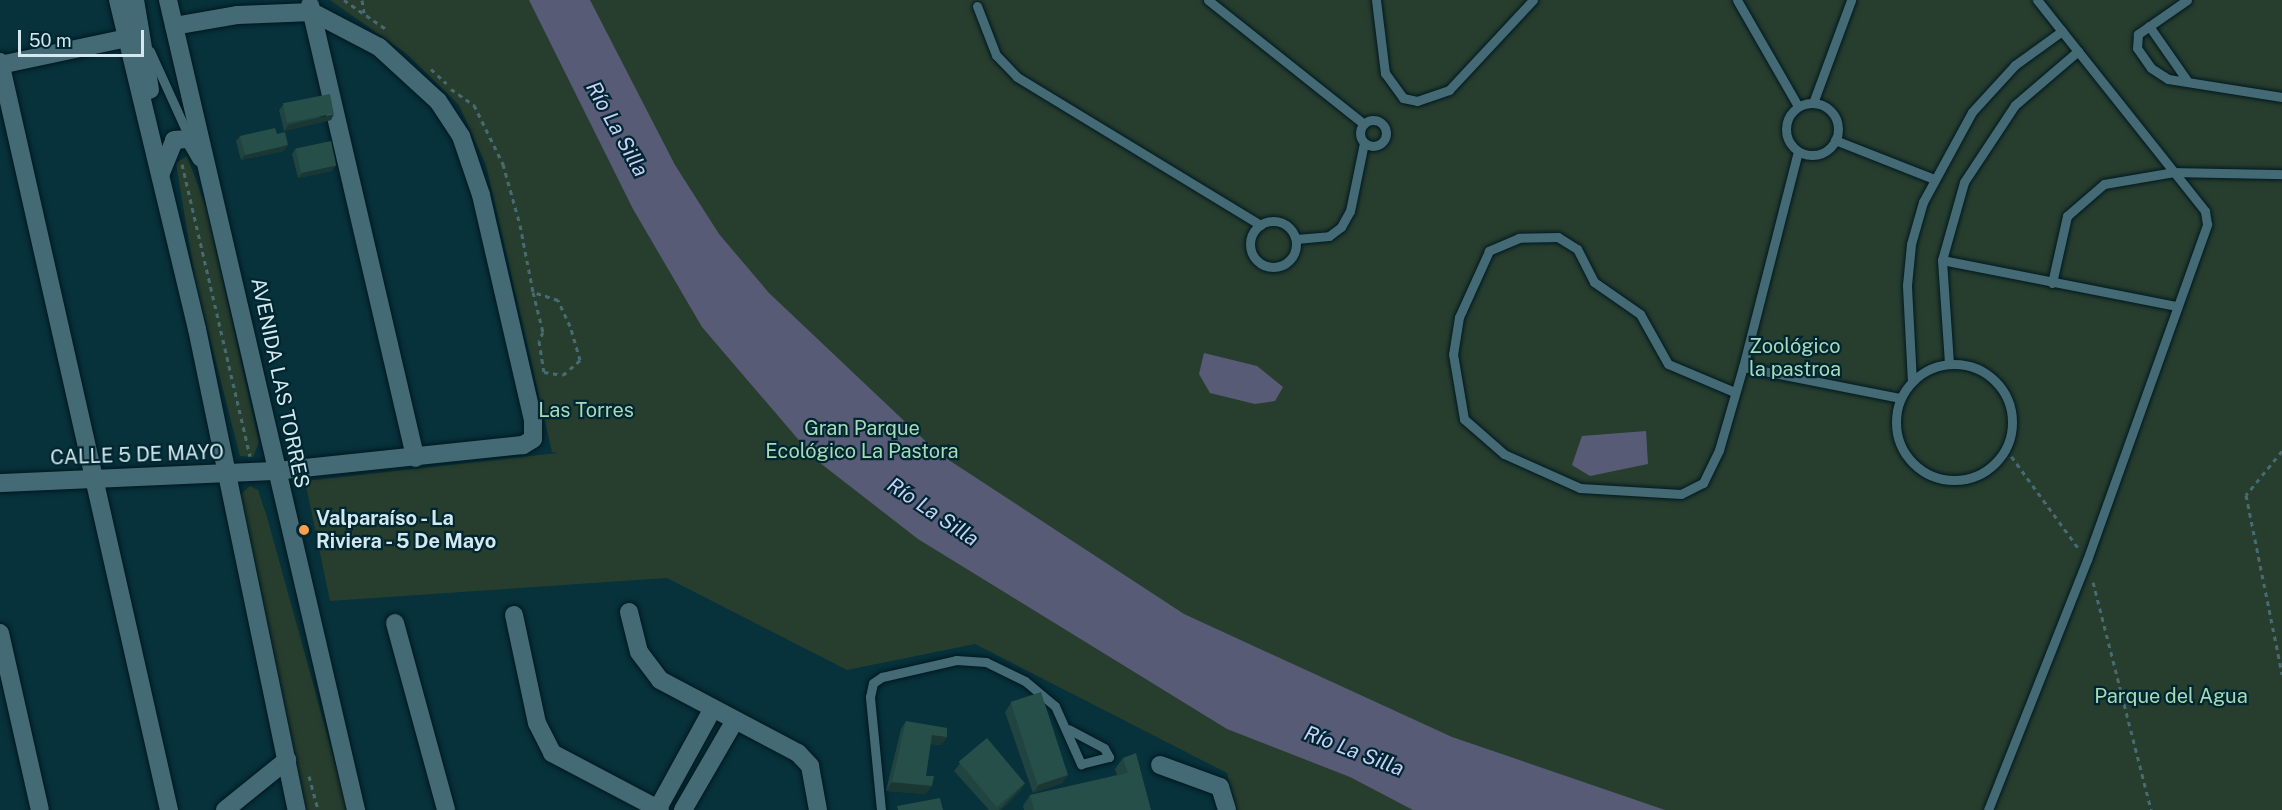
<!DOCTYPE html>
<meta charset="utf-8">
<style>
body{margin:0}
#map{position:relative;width:2282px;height:810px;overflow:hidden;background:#07313b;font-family:"Public Sans",sans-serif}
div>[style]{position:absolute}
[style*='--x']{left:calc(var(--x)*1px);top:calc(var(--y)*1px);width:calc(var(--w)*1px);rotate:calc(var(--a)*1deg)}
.green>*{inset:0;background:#273e2f}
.water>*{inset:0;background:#585b76}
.path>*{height:3px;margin-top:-1.5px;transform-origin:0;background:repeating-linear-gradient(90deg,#476a73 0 4.5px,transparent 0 9px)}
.roads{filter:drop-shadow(0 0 2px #00181f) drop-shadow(0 0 2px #00181f)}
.lane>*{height:9px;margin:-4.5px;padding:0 4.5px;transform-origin:4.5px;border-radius:4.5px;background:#446b75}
.lane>.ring{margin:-4.5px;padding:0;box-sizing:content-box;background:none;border:9px solid #446b75;border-radius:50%}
.street>*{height:18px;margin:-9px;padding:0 9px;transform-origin:9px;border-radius:9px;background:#446b75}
.secondary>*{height:18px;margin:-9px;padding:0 9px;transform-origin:9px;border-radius:9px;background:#446b75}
.wall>*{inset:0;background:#214440}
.shaded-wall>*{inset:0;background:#1b3734}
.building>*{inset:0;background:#264f4a;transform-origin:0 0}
.dots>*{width:16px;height:16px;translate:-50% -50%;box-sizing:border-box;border:3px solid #002731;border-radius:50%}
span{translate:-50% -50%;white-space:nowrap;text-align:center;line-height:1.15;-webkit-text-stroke:4.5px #002731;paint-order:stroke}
.park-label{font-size:20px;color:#a7dbb7}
.street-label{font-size:20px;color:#d4e8ee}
.poi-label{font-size:20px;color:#d4e8ee;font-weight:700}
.left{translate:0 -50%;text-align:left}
.water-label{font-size:21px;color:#cacffa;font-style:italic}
.scale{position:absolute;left:18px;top:30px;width:126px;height:27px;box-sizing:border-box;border:3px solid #d4e8ee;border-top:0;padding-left:8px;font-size:18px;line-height:21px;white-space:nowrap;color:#d4e8ee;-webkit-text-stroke:4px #002731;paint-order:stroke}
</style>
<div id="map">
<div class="green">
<i style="clip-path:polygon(330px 0,2282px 0,2282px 810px,1235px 810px,1227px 773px,975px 644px,847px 670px,667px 578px,330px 601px,305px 481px,558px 453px,552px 452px,486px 165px,459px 105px,407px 54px)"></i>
<i style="clip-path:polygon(187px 156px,207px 210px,259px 442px,253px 457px,240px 456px,196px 285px,176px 163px)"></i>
<i style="clip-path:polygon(250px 486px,258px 490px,267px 517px,348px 810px,306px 810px,242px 514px,241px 494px)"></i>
</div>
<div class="water">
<i style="clip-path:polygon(529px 0,590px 0,675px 165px,719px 234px,769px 293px,938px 453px,1184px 614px,1452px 737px,1665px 810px,1413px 810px,1350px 777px,1227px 729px,918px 539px,815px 459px,702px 327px,633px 209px)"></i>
<i style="clip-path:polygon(1204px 353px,1257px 366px,1283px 387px,1275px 401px,1255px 404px,1210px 393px,1199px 374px)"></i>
<i style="clip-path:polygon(1646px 431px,1648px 464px,1590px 476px,1572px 465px,1582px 436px)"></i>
</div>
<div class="path">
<i style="--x:344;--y:0;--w:51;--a:34.6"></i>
<i style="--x:362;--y:0;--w:13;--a:81"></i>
<i style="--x:431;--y:69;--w:21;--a:43"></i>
<i style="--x:451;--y:89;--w:28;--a:35"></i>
<i style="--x:474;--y:105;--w:66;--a:63.8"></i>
<i style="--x:503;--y:164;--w:63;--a:74.4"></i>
<i style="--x:520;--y:225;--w:68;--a:79"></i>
<i style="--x:533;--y:292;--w:41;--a:76"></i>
<i style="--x:543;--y:332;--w:10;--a:114"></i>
<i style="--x:539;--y:341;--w:31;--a:81"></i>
<i style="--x:544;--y:372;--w:19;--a:9"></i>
<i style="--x:563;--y:375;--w:23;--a:-41"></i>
<i style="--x:580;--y:360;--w:35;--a:-106"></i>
<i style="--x:570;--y:326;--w:29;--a:-115"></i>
<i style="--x:558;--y:300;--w:26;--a:-162"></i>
<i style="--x:182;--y:164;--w:300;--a:76.9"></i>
<i style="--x:2006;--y:449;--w:124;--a:53.9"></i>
<i style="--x:2282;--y:451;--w:57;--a:129.3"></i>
<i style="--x:2246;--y:495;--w:183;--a:78.6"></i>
<i style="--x:2093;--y:582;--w:235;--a:75.7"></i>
<i style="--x:309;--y:776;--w:35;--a:75"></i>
</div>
<div class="roads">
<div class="lane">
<i style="--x:1208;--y:0;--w:199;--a:38.5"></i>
<i style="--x:1376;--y:0;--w:74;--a:83"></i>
<i style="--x:1385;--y:73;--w:31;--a:54"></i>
<i style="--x:1403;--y:98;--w:14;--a:12"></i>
<i style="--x:1417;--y:101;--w:34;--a:-19"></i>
<i style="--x:1449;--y:90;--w:123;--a:-47"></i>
<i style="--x:1737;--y:0;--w:122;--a:60.1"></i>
<i style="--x:2187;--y:0;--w:60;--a:145.2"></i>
<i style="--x:2138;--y:34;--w:14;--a:94"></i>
<i style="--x:2137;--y:48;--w:24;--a:55"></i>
<i style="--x:2151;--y:68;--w:20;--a:33"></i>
<i style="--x:2168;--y:79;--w:115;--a:9"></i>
<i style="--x:977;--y:6;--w:53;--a:68.8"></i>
<i style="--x:996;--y:55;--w:30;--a:46"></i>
<i style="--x:1017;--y:77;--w:285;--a:31.3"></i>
<i style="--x:2149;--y:26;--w:68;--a:55.1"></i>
<i style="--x:150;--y:51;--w:97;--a:65.6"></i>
<i class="ring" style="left:1786px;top:103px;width:43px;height:43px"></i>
<i style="--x:1813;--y:103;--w:110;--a:-69.7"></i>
<i class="ring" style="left:1360px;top:120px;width:17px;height:17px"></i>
<i style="--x:1835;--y:140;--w:106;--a:21.5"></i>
<i class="ring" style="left:1250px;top:221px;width:37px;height:37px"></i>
<i style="--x:1296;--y:239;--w:33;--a:-5"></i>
<i style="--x:1329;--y:236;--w:15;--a:-37"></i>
<i style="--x:1341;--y:227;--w:18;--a:-61"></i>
<i style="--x:1350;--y:211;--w:69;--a:-78.4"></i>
<i style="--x:1942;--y:260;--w:238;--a:11.1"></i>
<i style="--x:2052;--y:283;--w:69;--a:-77.4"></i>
<i style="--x:2067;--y:216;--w:49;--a:-40.9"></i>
<i style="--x:2104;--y:184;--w:71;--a:-9.7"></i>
<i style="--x:2174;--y:172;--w:108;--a:1.1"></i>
<i style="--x:1949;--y:363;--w:103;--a:-93.9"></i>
<i style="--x:1942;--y:260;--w:81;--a:-74.2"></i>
<i style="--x:1964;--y:182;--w:92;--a:-56.5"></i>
<i style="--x:2015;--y:105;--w:83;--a:-40.6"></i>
<i class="ring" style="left:1896px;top:364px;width:107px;height:107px"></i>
<i style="--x:1743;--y:367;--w:222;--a:-75.7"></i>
<i style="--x:1912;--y:382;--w:97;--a:-93"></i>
<i style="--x:1907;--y:285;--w:41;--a:-84.4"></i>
<i style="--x:1911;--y:244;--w:44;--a:-74.1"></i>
<i style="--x:1923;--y:202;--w:102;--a:-61.4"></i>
<i style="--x:1972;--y:112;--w:64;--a:-47.5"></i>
<i style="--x:2015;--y:65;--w:58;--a:-35.9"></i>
<i style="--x:1732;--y:391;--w:69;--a:-157.1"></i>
<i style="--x:1668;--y:364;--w:57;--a:-119.2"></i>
<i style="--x:1640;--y:314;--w:56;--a:-145.2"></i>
<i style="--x:1594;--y:282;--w:37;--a:-117"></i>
<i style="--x:1577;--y:249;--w:22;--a:-148"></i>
<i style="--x:1558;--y:237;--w:39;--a:179"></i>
<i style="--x:1519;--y:238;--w:33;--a:157"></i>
<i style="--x:1489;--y:251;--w:72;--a:114.4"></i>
<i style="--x:1459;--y:317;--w:37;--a:99"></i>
<i style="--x:1453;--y:354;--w:66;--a:80.4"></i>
<i style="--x:1464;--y:419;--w:53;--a:41.2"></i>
<i style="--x:1504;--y:454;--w:83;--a:24.1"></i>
<i style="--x:1580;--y:488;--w:101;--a:3.4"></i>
<i style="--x:1681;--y:494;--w:25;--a:-27"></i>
<i style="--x:1703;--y:483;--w:37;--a:-64"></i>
<i style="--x:1719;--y:450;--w:86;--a:-73.9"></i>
<i style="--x:1743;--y:367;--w:160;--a:11.2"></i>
<i style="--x:881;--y:810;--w:114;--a:-95.6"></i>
<i style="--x:870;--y:697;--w:14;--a:-78"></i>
<i style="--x:873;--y:683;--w:11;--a:-34"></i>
<i style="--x:882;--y:677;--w:76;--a:-12.9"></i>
<i style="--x:956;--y:660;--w:30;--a:4"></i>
<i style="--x:986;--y:662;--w:43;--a:26"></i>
<i style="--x:1025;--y:681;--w:39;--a:40"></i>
<i style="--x:1055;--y:706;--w:64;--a:65.9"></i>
<i style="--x:1081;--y:764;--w:29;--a:-14"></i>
<i style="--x:1109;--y:757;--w:10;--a:-119"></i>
<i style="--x:1104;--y:748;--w:40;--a:-152"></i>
<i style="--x:1988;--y:810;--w:269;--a:-68.4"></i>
<i style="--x:2087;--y:560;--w:357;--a:-70.3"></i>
<i style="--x:2207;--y:224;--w:13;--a:-99"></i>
<i style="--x:2205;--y:211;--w:270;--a:-128.5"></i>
</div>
<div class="street">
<i style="--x:310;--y:5;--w:465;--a:76.9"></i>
<i style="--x:174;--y:26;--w:65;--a:-9.8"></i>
<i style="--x:238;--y:15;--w:74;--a:-2.3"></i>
<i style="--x:312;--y:12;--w:76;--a:27.6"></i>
<i style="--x:379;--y:47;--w:80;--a:42.5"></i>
<i style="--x:438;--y:101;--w:42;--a:56.7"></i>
<i style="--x:461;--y:136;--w:62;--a:71.3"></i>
<i style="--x:481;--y:195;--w:231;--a:77"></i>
<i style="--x:533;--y:420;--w:19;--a:90"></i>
<i style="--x:533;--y:439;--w:12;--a:149"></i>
<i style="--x:523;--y:445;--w:248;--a:174"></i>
<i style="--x:0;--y:62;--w:767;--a:77.27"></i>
<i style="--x:0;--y:65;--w:130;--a:-12"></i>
<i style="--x:629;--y:612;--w:41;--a:76"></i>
<i style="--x:639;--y:652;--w:35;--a:53"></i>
<i style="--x:660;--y:680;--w:156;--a:27.9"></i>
<i style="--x:798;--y:753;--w:18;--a:47"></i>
<i style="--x:810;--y:766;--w:45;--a:79.7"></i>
<i style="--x:514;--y:615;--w:110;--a:78"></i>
<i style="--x:537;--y:723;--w:34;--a:63"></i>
<i style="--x:552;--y:753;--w:122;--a:27.8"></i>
<i style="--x:395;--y:623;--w:194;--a:74.7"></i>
<i style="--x:0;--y:633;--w:181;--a:77.3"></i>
<i style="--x:1160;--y:765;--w:64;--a:20.1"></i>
<i style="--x:1220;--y:787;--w:24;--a:73"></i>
<i style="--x:225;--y:810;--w:80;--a:-38.9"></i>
<i style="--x:657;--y:810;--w:114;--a:-61.2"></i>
<i style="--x:683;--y:810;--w:102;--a:-59.9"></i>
</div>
<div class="secondary">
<i style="--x:118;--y:0;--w:338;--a:76.5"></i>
<i style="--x:197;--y:329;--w:491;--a:78.3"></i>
<i style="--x:135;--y:0;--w:91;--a:80.5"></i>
<i style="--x:168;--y:0;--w:832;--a:76.93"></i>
<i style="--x:161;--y:173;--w:35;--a:-68"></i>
<i style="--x:174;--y:140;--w:16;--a:-4"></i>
<i style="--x:190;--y:139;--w:22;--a:60"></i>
<i style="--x:0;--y:483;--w:276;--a:-2.5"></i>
</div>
</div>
<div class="wall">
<i style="clip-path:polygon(283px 105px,331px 120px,284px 131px,279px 110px)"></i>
<i style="clip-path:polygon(277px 134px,284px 151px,241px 160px,236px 141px,240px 136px)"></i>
<i style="clip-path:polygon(296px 148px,332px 171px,298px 178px,292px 154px)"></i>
<i style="clip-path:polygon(1011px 703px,1068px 775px,1062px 783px,1033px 793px,1005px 712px)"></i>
<i style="clip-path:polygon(906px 721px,947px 737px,941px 745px,930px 744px,926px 776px,926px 794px,886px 791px,901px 729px)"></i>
<i style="clip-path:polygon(1123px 758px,1151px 810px,1024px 810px,1023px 806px,1030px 795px,1117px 775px,1115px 769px)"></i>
<i style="clip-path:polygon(960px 763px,1025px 783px,1020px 791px,1001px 810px,989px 810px,954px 771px)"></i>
</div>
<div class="shaded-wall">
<i style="clip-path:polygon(334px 114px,331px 120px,284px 131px,288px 125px)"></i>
<i style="clip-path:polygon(288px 145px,284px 151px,241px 160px,245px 155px)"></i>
<i style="clip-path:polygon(336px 165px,332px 171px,298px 178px,302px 173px)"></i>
<i style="clip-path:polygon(932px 735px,947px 737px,941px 745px,926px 743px)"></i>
<i style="clip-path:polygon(1068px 775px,1062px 783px,1033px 793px,1039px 785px)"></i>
<i style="clip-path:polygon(892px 782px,932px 786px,926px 794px,886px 791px)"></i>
<i style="clip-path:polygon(1025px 783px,1020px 791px,1001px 810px,999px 810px)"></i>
</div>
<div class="building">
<i style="left:330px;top:94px;width:20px;height:48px;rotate:79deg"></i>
<i style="clip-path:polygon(275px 128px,277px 134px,285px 132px,288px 145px,245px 155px,240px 136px)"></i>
<i style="left:331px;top:141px;width:25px;height:36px;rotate:78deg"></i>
<i style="left:1041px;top:692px;width:87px;height:32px;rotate:72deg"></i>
<i style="clip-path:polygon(906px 721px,947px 728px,947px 737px,932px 735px,926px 776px,934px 776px,932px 786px,892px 782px)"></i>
<i style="left:987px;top:738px;width:59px;height:37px;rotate:50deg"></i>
<i style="clip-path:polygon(1136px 753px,1151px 810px,1034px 810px,1030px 795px,1128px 773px,1123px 758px)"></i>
<i style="clip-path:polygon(940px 798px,943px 810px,898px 810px,897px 806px)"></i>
</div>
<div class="dots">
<i style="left:304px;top:530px;background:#f99f4d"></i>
</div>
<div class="park-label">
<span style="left:1795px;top:358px">Zoológico<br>la pastroa</span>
<span style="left:586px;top:410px">Las Torres</span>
<span style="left:862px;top:440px">Gran Parque<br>Ecológico La Pastora</span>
<span style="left:2171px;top:696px">Parque del Agua</span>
</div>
<div class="street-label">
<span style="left:280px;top:383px;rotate:78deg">AVENIDA LAS TORRES</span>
<span style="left:137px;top:455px;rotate:-2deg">CALLE 5 DE MAYO</span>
</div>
<div class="poi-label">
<span class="left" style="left:316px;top:530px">Valparaíso - La<br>Riviera - 5 De Mayo</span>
</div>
<div class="water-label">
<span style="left:617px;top:129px;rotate:61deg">Río La Silla</span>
<span style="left:933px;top:512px;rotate:34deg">Río La Silla</span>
<span style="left:1354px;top:751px;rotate:21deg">Río La Silla</span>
</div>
<div class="scale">50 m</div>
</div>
